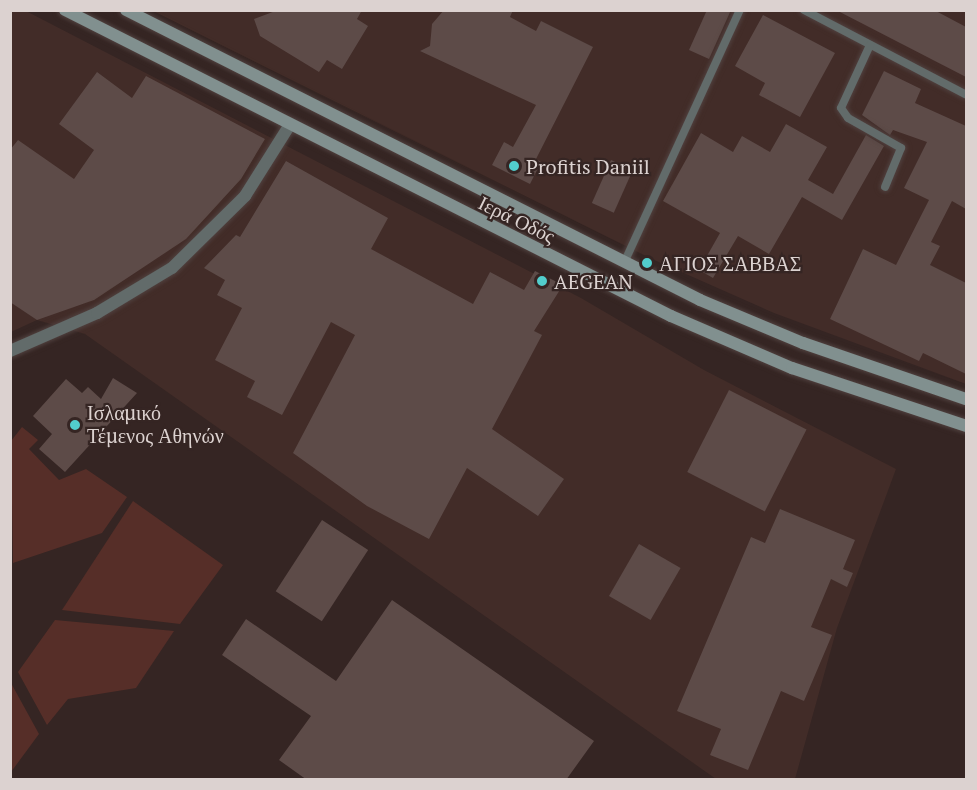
<!DOCTYPE html>
<meta charset="utf-8">
<style>
body{margin:0}
#map{position:relative;width:977px;height:790px;overflow:hidden;background:#352523;font-family:"PT Serif",serif}
div>[style]{position:absolute}
[style*='--x']{left:calc(var(--x)*1px);top:calc(var(--y)*1px);width:calc(var(--w)*1px);rotate:calc(var(--a)*1deg)}
.built>*{inset:0;background:#422c28}
.green>*{inset:0;background:#562e28}
.building>*{inset:0;background:#5d4b48;transform-origin:0 0}
.roads{filter:drop-shadow(0 0 2px #50413f) drop-shadow(0 0 2px #50413f)}
.service>*{height:8px;margin:-4px;padding:0 4px;transform-origin:4px;border-radius:4px;background:#626b6a}
.minor>*{height:12px;margin:-6px;padding:0 6px;transform-origin:6px;border-radius:6px;background:#626b6a}
.secondary>*{height:12px;margin:-6px;padding:0 6px;transform-origin:6px;border-radius:6px;background:#81908f}
.dots>*{width:16px;height:16px;translate:-50% -50%;box-sizing:border-box;border:3px solid #352523;border-radius:50%}
span{translate:-50% -50%;white-space:nowrap;text-align:center;line-height:1.15;-webkit-text-stroke:4.5px #352523;paint-order:stroke}
.poi-label{font-size:20px;color:#dcd2d0}
.left{translate:0 -50%;text-align:left}
.street-label{font-size:20px;color:#dcd2d0}
.frame{position:absolute;inset:0;border:12px solid #dcd2d0;pointer-events:none}
</style>
<div id="map">
<div class="built">
<i style="clip-path:polygon(10px 11px,26px 11px,581px 298px,704px 370px,896px 469px,837px 628px,795px 779px,716px 779px,85px 334px,37px 320px,11px 332px)"></i>
<i style="clip-path:polygon(153px 11px,966px 11px,966px 384px,774px 313px,652px 259px)"></i>
</div>
<div class="green">
<i style="clip-path:polygon(22px 427px,38px 440px,29px 449px,59px 480px,86px 469px,127px 497px,102px 533px,13px 563px,11px 441px)"></i>
<i style="clip-path:polygon(133px 501px,223px 565px,180px 624px,62px 610px)"></i>
<i style="clip-path:polygon(55px 620px,174px 631px,136px 688px,68px 699px,47px 725px,18px 672px)"></i>
<i style="clip-path:polygon(11px 683px,39px 734px,11px 772px,10px 772px)"></i>
</div>
<div class="building">
<i style="clip-path:polygon(278px 10px,362px 10px,357px 19px,368px 26px,342px 69px,327px 60px,319px 72px,260px 36px,254px 19px)"></i>
<i style="clip-path:polygon(444px 10px,513px 10px,510px 17px,536px 31px,541px 21px,593px 47px,536px 159px,541px 162px,530px 184px,492px 165px,504px 142px,513px 147px,536px 105px,420px 51px,430px 46px,432px 24px)"></i>
<i style="clip-path:polygon(707px 10px,731px 10px,709px 59px,689px 50px)"></i>
<i style="clip-path:polygon(836px 10px,934px 10px,966px 27px,966px 77px)"></i>
<i style="clip-path:polygon(763px 15px,835px 53px,800px 117px,759px 95px,765px 83px,735px 66px)"></i>
<i style="clip-path:polygon(884px 71px,921px 89px,915px 103px,966px 126px,966px 209px,952px 201px,931px 242px,940px 246px,930px 265px,966px 283px,966px 374px,923px 353px,919px 361px,830px 319px,863px 249px,896px 265px,929px 200px,904px 188px,927px 142px,893px 130px,890px 135px,862px 115px)"></i>
<i style="clip-path:polygon(97px 72px,132px 98px,146px 76px,265px 139px,241px 179px,186px 239px,94px 300px,37px 320px,10px 302px,10px 150px,18px 140px,74px 179px,94px 150px,59px 124px)"></i>
<i style="clip-path:polygon(786px 124px,827px 147px,808px 180px,833px 194px,866px 135px,884px 146px,842px 220px,802px 197px,769px 254px,738px 236px,713px 278px,699px 270px,720px 233px,663px 201px,701px 133px,733px 152px,742px 136px,770px 152px)"></i>
<i style="left:611px;top:160px;width:24px;height:47px;rotate:24deg"></i>
<i style="clip-path:polygon(286px 161px,388px 218px,371px 249px,473px 304px,490px 272px,524px 290px,535px 271px,563px 285px,534px 331px,542px 335px,492px 429px,564px 479px,538px 516px,467px 468px,429px 539px,367px 506px,293px 453px,355px 335px,331px 322px,282px 415px,247px 397px,255px 381px,215px 360px,242px 308px,217px 295px,225px 280px,204px 268px,236px 235px,240px 237px)"></i>
<i style="clip-path:polygon(113px 378px,137px 393px,65px 472px,39px 449px,52px 434px,33px 416px,66px 379px,82px 393px,88px 387px,101px 399px)"></i>
<i style="left:729px;top:390px;width:87px;height:92px;rotate:27deg"></i>
<i style="clip-path:polygon(780px 509px,855px 540px,843px 569px,853px 573px,847px 587px,831px 579px,811px 627px,832px 635px,804px 701px,781px 691px,748px 770px,710px 755px,721px 729px,677px 711px,751px 537px,765px 543px)"></i>
<i style="left:322px;top:520px;width:55px;height:85px;rotate:33deg"></i>
<i style="left:639px;top:544px;width:48px;height:60px;rotate:30deg"></i>
<i style="clip-path:polygon(392px 600px,594px 741px,566px 780px,307px 780px,279px 760px,311px 716px,222px 655px,246px 619px,336px 681px)"></i>
</div>
<div class="roads">
<div class="service">
<i style="--x:804;--y:10;--w:182;--a:27.6"></i>
<i style="--x:870;--y:45;--w:69;--a:114.7"></i>
<i style="--x:841;--y:108;--w:12;--a:55"></i>
<i style="--x:848;--y:118;--w:61;--a:29.5"></i>
<i style="--x:901;--y:148;--w:42;--a:112.3"></i>
<i style="--x:624;--y:263;--w:278;--a:-65.4"></i>
</div>
<div class="minor">
<i style="--x:10;--y:351;--w:95;--a:-23.6"></i>
<i style="--x:97;--y:313;--w:87;--a:-31"></i>
<i style="--x:172;--y:268;--w:103;--a:-44.6"></i>
<i style="--x:245;--y:196;--w:83;--a:-57.8"></i>
</div>
<div class="secondary">
<i style="--x:65;--y:10;--w:679;--a:26.79"></i>
<i style="--x:671;--y:316;--w:132;--a:23.3"></i>
<i style="--x:792;--y:368;--w:183;--a:18.4"></i>
<i style="--x:126;--y:10;--w:643;--a:26.8"></i>
<i style="--x:700;--y:300;--w:112;--a:22.7"></i>
<i style="--x:803;--y:343;--w:172;--a:19"></i>
</div>
</div>
<div class="dots">
<i style="left:514px;top:166px;background:#52cdcc"></i>
<i style="left:647px;top:263px;background:#52cdcc"></i>
<i style="left:542px;top:281px;background:#52cdcc"></i>
<i style="left:75px;top:425px;background:#52cdcc"></i>
</div>
<div class="poi-label">
<span class="left" style="left:526px;top:166px">Profitis Daniil</span>
<span class="left" style="left:659px;top:263px">ΑΓΙΟΣ ΣΑΒΒΑΣ</span>
<span class="left" style="left:554px;top:281px">AEGEAN</span>
<span class="left" style="left:87px;top:424px">Ισλαμικό<br>Τέμενος Αθηνών</span>
</div>
<div class="street-label">
<span style="left:517px;top:219px;rotate:26deg">Ιερά Οδός</span>
</div>
<div class="frame"></div>
</div>
